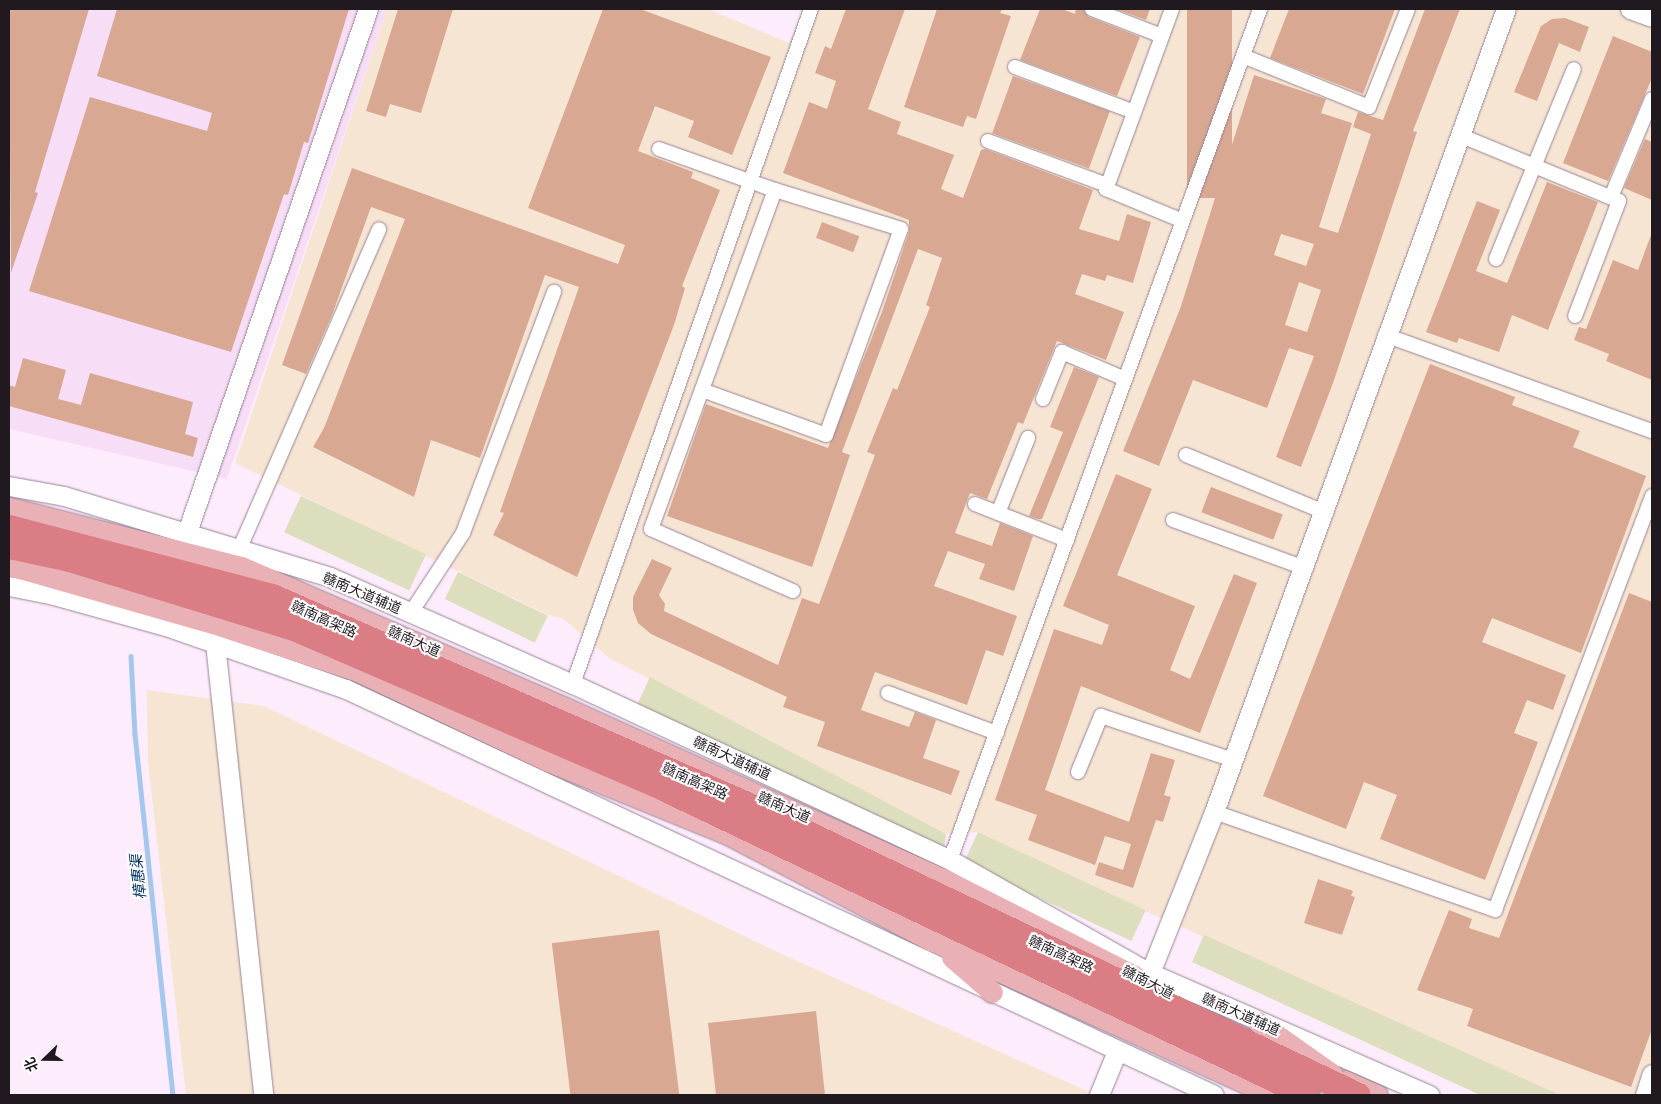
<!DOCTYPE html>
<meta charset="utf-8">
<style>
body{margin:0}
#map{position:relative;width:1661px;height:1104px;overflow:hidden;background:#fdedfc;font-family:Montserrat,"Noto Sans SC",sans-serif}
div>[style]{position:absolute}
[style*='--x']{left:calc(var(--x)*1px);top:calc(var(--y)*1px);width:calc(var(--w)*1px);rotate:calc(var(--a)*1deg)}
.built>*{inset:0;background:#f7ddf6}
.industrial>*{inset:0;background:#f7e5d4}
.green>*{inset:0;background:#dcdebd;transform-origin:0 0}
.stream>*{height:4.5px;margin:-2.25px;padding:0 2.25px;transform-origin:2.25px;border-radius:2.25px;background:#a6c7ed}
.building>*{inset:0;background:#d9a893;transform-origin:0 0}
.roads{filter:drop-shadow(0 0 1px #978495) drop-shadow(0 0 1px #978495)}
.street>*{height:14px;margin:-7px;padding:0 7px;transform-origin:7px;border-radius:7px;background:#fff}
.secondary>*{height:19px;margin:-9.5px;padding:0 9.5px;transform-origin:9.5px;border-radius:9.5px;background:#fff}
.primary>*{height:21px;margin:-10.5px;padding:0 10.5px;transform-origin:10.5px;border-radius:10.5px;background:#e9b1b6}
.highway>*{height:25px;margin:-12.5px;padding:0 12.5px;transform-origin:12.5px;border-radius:12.5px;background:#db7d85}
span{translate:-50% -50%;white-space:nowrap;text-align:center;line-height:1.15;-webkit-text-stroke:4px #fff;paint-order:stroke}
.street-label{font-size:14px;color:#20191f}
.water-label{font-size:15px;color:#00315f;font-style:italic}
.frame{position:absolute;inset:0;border:10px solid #20191f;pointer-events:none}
.north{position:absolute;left:20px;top:1034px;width:50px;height:50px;-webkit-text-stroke:4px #fff;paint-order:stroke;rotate:248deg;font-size:14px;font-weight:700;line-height:20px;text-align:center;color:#20191f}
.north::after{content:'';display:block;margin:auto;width:18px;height:22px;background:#20191f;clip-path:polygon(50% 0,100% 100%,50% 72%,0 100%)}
</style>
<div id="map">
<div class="built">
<i style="clip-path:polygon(9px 9px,387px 9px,227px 479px,9px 429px)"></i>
</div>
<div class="industrial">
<i style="clip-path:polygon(387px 9px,708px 9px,789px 43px,803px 9px,1652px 9px,1652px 1095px,1560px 1095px,1145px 911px,978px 832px,946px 834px,609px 658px,562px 618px,548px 615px,235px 463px)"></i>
<i style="clip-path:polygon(147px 690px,264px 706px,784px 955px,1096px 1095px,186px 1095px,148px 763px)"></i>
</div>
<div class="green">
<i style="left:301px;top:496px;width:138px;height:40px;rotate:25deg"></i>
<i style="left:458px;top:572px;width:100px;height:30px;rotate:26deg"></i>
<i style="clip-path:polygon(650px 677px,946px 834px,944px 850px,637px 705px)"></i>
<i style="left:978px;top:832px;width:185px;height:34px;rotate:25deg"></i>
<i style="clip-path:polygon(1204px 935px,1560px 1095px,1480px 1095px,1192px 962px)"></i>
</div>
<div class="stream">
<i style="--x:131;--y:656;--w:78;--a:87.1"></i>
<i style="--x:135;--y:734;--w:363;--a:84"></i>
</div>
<div class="building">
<i style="clip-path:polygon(9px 9px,89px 9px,35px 192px,38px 193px,11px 273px)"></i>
<i style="clip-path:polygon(117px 9px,349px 9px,308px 143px,304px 142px,288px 195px,284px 194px,231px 352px,29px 291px,90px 97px,207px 131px,212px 113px,97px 76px)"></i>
<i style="clip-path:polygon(398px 9px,453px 9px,421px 113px,390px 104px,386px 117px,366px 111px)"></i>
<i style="clip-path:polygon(603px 9px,640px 9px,771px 57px,732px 155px,688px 137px,694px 121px,655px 106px,638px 151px,693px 172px,691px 178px,720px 190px,682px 286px,685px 288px,674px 325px,577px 577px,493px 535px,504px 513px,500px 512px,579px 287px,545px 275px,480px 458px,431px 440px,414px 497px,313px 447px,324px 428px,405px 219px,371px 207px,332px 315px,306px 374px,282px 365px,352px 168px,618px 264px,625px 245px,528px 208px)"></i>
<i style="clip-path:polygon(846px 9px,905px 9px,868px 109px,901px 122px,897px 134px,954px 155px,941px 189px,963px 198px,981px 150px,985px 149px,1093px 190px,1079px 229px,1119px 241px,1127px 214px,1151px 222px,1133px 283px,1107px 275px,1105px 281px,1082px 274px,1075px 294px,1124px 312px,1106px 360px,1057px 341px,1023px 424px,1018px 422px,987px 499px,970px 493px,955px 533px,992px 546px,1000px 523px,1033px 536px,1014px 591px,979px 579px,985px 564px,948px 551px,934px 586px,1017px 616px,1003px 656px,986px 650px,967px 705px,875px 672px,861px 710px,909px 727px,915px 712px,936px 720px,923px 758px,960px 771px,951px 795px,817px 746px,825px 722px,783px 707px,787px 697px,651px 634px,638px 623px,633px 610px,633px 597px,652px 559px,672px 568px,659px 595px,665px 604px,664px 611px,778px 665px,802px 598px,819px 604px,875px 455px,867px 452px,893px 388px,897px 390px,930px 307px,926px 305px,942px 258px,918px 249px,842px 452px,850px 455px,812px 567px,667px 516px,706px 404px,828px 448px,882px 312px,909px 232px,909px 220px,783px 173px,809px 102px,827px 109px,836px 81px,815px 73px,825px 46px,831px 49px)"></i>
<i style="clip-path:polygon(937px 9px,1002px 9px,1000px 13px,1011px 16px,976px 119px,967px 116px,963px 127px,904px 107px)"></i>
<i style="clip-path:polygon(1040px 9px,1062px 9px,1075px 14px,1076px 9px,1083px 9px,1089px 17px,1140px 37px,1117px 96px,1020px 60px)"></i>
<i style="clip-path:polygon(1116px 9px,1150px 9px,1146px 20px)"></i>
<i style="left:1187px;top:9px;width:45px;height:189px"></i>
<i style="clip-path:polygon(1289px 9px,1395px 9px,1363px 94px,1270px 58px)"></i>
<i style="clip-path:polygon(evenodd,1425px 9px,1460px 9px,1413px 131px,1417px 132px,1333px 383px,1301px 467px,1276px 457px,1314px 356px,1289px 348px,1267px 408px,1193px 380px,1159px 466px,1123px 451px,1180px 309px,1254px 75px,1326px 99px,1321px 113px,1352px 123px,1319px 227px,1338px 233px,1371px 134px,1353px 127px,1358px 112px,1383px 120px,1425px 9px,1281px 234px,1314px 244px,1306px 266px,1274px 255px,1281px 234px,1425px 9px,1299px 282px,1321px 290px,1307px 332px,1285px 325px,1299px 282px)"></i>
<i style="clip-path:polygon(1565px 18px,1589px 27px,1580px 52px,1559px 43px,1537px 101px,1514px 92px,1541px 26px,1552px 19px)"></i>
<i style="clip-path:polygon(1613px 36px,1652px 52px,1652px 78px,1608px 181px,1563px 163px)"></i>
<i style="left:1013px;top:76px;width:103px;height:61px;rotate:20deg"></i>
<i style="clip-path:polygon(1645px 139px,1652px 142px,1652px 200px,1624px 188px)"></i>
<i style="clip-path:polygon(1547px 182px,1598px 202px,1548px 330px,1512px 315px,1499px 352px,1459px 338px,1457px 343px,1426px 332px,1477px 201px,1500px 210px,1476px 271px,1507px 283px)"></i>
<i style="left:822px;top:222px;width:40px;height:17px;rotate:21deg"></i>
<i style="clip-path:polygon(1651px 235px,1652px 235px,1652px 380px,1606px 361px,1609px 354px,1574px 340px,1579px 327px,1586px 329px,1613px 260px,1638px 270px)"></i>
<i style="clip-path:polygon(23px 358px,66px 370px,58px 399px,81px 405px,90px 373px,193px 402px,185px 434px,198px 438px,193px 457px,9px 406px,9px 385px,15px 387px)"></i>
<i style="clip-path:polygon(1430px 364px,1515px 397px,1512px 405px,1580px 431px,1573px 447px,1646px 476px,1581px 653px,1492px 618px,1482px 642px,1566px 675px,1553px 710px,1527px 700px,1514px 733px,1538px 742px,1485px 880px,1380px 839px,1397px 795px,1364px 782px,1346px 829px,1263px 796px)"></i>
<i style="clip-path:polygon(1074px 367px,1099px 377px,1042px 519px,1038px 519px,1029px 516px,1063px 432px,1050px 427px)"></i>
<i style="clip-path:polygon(1116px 474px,1152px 489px,1117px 575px,1195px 606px,1170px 670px,1190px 679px,1234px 574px,1257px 583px,1200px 733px,1081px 686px,1045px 790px,1129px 822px,1151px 753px,1175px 760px,1164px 795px,1171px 797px,1163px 822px,1156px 820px,1133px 888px,1095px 875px,1099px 862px,1123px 870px,1131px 844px,1105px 836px,1095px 865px,1028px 840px,1037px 815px,995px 800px,1054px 629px,1102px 645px,1109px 625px,1063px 606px)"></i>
<i style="left:1211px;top:487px;width:77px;height:27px;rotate:21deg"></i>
<i style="clip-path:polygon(1629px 593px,1652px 602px,1652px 1029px,1631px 1087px,1467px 1026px,1473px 1009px,1417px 990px,1449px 910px,1472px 919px,1469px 928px,1499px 938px)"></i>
<i style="clip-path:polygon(1318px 879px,1353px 891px,1351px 896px,1355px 897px,1342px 935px,1304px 923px)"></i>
<i style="left:659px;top:930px;width:166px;height:108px;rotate:83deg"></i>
<i style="clip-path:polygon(816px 1011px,825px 1095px,716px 1095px,708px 1023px)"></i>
</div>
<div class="roads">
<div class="street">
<i style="--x:1092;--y:9;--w:75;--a:21.1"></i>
<i style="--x:1172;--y:9;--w:192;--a:110.1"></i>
<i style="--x:1106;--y:189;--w:83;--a:22.6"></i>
<i style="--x:1243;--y:56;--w:136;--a:22"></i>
<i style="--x:1369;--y:107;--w:105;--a:-68.3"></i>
<i style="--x:1015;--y:67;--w:127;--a:20.7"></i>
<i style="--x:1459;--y:135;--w:173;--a:22.4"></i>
<i style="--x:1619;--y:201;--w:123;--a:110.9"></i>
<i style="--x:988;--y:141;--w:127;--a:20.3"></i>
<i style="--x:659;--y:149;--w:123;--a:19.5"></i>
<i style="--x:775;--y:190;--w:361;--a:110.1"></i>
<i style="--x:651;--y:529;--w:155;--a:23.6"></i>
<i style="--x:1611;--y:197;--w:106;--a:-67.3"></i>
<i style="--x:1496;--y:259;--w:205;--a:-67.7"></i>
<i style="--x:1385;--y:335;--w:284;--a:19.8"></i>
<i style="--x:702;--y:390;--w:132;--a:19.9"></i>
<i style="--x:826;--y:435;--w:219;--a:-70"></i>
<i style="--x:901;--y:229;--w:132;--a:-162.8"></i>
<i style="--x:1043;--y:399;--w:51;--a:-68"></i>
<i style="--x:1062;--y:352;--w:69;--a:23.2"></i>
<i style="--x:1186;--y:455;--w:147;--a:22.4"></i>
<i style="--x:975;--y:504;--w:99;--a:21.4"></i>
<i style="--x:998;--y:513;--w:81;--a:-68.2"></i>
<i style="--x:1173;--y:520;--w:137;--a:20"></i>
<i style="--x:239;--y:550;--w:350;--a:-66.4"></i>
<i style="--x:410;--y:614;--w:97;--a:-56.8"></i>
<i style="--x:463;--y:533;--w:258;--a:-69.3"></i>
<i style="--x:573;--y:684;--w:716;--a:-70.58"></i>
<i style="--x:888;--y:693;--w:116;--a:20.2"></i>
<i style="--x:1078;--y:772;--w:61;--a:-67.7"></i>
<i style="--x:1101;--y:716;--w:139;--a:18.4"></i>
<i style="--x:1214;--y:812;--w:298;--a:19.2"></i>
<i style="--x:1495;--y:910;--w:443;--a:-69.2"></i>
<i style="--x:950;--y:860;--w:906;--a:-69.98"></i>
</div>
<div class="secondary">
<i style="--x:1630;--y:9;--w:23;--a:20"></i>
<i style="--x:9;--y:486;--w:56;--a:10.3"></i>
<i style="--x:64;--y:496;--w:278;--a:16.9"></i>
<i style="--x:330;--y:577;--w:266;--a:23.8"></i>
<i style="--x:573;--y:684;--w:416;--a:25"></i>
<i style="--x:950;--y:860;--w:230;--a:29.5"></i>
<i style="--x:1150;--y:973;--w:305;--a:23.6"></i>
<i style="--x:187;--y:532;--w:553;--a:-70.91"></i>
<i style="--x:9;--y:586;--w:46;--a:11.3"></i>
<i style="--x:54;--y:595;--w:116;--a:15.5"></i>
<i style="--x:166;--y:626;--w:191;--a:19.3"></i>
<i style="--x:346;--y:689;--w:958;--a:25.07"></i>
<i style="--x:215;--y:643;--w:455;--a:83.9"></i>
<i style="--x:1150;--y:973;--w:173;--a:-68.3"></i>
<i style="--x:1214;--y:812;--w:854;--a:-70.02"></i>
<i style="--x:1099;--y:1095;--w:48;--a:-67.8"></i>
<i style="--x:1645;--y:1095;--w:22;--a:-72"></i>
</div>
<div class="primary">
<i style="--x:9;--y:508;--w:239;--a:14.3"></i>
<i style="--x:241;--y:567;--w:353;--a:23.5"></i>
<i style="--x:565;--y:708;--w:417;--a:24.4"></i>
<i style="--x:945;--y:880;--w:212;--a:26.9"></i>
<i style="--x:9;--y:565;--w:212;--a:15.9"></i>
<i style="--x:213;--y:623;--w:153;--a:18.3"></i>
<i style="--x:358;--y:671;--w:208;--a:25.3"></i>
<i style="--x:546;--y:760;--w:196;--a:22.1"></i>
<i style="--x:728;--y:834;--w:231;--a:27.6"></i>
<i style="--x:933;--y:941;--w:372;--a:24.4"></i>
<i style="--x:952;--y:957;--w:53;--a:41.2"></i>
<i style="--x:1258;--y:1022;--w:90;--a:35.1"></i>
<i style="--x:1345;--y:1081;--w:35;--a:24"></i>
</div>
<div class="highway">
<i style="--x:9;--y:527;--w:272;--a:14.7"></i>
<i style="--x:272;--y:596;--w:511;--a:23.66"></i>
<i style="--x:740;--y:801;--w:684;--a:25.44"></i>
<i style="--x:9;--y:546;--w:61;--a:12.2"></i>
<i style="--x:69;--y:559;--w:238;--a:17.1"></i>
<i style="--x:296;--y:629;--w:402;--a:23.4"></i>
<i style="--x:665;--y:789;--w:711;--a:25.48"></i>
</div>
</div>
<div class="street-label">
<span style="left:362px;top:593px;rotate:23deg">赣南大道辅道</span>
<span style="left:324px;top:619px;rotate:24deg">赣南高架路</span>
<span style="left:414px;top:641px;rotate:24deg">赣南大道</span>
<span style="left:732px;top:758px;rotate:25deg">赣南大道辅道</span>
<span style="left:695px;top:781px;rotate:24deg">赣南高架路</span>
<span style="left:784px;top:807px;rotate:24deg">赣南大道</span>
<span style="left:1061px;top:954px;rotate:25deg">赣南高架路</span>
<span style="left:1148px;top:982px;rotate:27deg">赣南大道</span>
<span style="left:1241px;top:1014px;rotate:24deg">赣南大道辅道</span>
</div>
<div class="water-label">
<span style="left:138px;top:877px;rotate:-96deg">樟惠渠</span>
</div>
<div class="frame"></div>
<div class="north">北</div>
</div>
